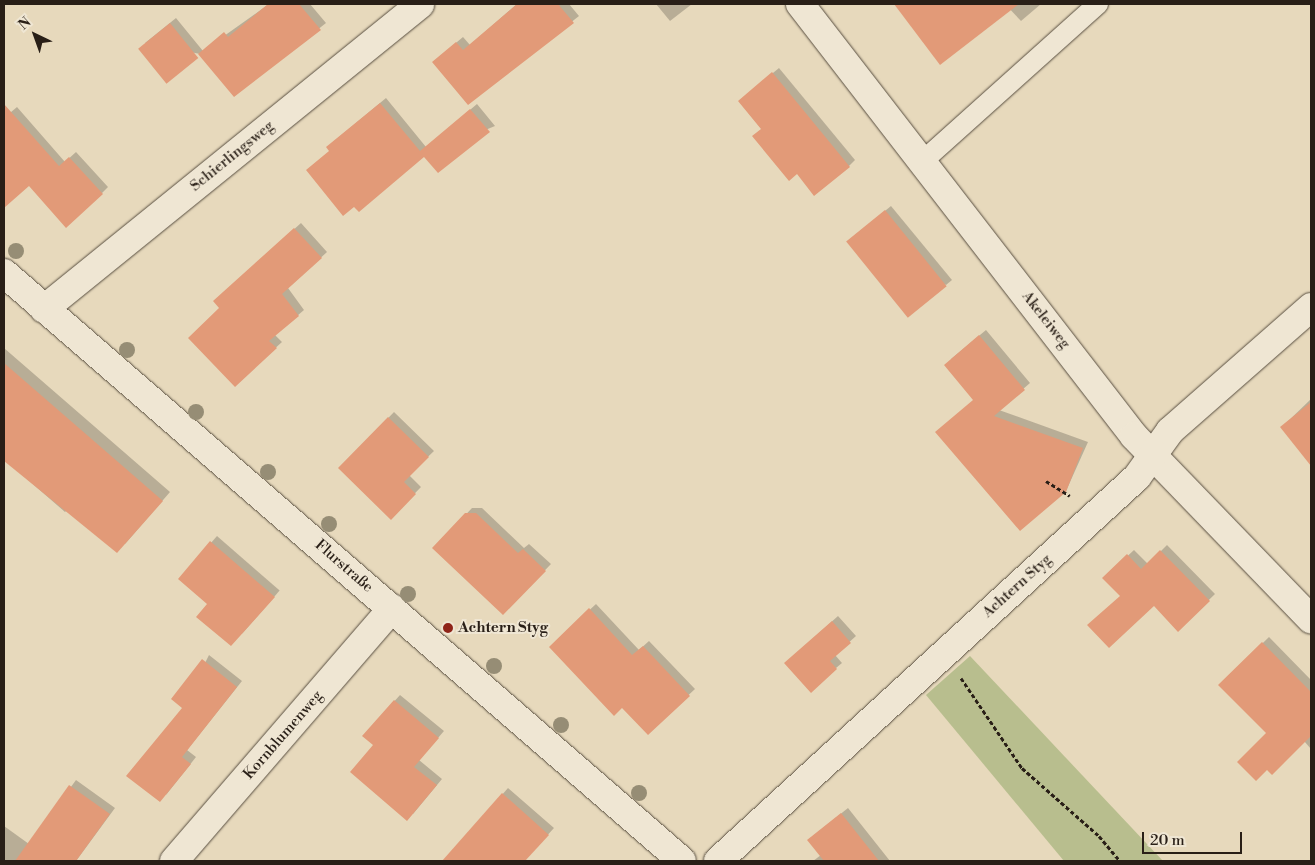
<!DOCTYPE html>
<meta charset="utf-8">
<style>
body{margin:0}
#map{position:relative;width:1315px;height:865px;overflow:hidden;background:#e7d9bc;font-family:"Libre Bodoni",serif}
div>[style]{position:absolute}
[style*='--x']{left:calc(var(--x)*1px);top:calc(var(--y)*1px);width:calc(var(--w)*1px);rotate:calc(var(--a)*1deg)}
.green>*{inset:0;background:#b8be8e}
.shadow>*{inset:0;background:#0003;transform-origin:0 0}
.building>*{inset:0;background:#e29a78;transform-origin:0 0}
.path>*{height:3px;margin-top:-1.5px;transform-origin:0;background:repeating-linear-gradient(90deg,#291f17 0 4px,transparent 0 6.5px)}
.roads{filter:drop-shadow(0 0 1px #584e40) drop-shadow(0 0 1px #584e40)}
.lane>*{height:20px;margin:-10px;padding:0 10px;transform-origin:10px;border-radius:10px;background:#efe6d3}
.street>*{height:28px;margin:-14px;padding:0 14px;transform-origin:14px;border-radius:14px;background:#efe6d3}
.secondary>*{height:28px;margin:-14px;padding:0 14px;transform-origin:14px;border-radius:14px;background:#efe6d3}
.trees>*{width:16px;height:16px;margin:-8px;border-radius:50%;background:#968d75}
.dots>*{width:14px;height:14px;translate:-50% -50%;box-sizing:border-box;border:2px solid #efe6d3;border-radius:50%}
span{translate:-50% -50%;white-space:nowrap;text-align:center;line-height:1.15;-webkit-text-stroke:4px #efe6d3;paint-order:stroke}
.street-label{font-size:15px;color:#291f17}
.poi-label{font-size:15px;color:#291f17;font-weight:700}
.left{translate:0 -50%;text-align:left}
.frame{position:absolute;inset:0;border:5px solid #291f17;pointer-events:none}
.north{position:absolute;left:10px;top:10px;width:50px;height:50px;-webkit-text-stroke:4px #efe6d3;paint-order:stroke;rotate:318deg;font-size:14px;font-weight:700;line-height:20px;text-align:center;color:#291f17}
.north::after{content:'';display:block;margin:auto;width:18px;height:22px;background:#291f17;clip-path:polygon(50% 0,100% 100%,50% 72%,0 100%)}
.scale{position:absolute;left:1142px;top:832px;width:100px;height:22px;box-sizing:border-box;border:2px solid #291f17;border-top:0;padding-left:6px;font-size:15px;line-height:18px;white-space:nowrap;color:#291f17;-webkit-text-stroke:4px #efe6d3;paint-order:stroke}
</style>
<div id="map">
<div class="green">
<i style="clip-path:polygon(970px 656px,1163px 861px,1064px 861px,926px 695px)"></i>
</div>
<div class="shadow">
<i style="clip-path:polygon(269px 4px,310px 4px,326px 23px,234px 96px,200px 54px,145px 43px,176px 18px,203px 51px)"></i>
<i style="clip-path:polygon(517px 4px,569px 4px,579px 16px,468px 104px,433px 62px,463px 37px,470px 45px)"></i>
<i style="clip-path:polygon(656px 4px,692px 4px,670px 21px)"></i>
<i style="clip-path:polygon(895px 4px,980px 4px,992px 19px,940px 63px)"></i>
<i style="clip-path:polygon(1005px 4px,1041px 4px,1021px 21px)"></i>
<i style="clip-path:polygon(779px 68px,855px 160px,849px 166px,797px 173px,739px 101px)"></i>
<i style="clip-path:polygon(386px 98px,426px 147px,477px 104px,495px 126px,425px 155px,330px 151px,333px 142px)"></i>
<i style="clip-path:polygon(17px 107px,65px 162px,76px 152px,108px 187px,102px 193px,29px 184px,12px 199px,4px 189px,4px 118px)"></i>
<i style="clip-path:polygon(891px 206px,952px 280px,946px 285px,854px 236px)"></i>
<i style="clip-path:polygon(301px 223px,327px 252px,288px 288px,304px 310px,275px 335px,282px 342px,235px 385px,221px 295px)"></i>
<i style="clip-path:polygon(986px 330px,1030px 383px,999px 410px,1088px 442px,1066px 491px,975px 399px,951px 359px)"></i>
<i style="clip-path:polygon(4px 348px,170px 492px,125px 544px,68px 509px,65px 512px,4px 459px)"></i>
<i style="clip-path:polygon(1311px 399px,1311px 464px,1282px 427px)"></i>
<i style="clip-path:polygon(394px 412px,434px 451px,409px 475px,421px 487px,391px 518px,340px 468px)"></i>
<i style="clip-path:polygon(472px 508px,482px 508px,524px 548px,529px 544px,551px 564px,503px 614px,434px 548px)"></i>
<i style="left:217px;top:536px;width:83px;height:57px;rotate:41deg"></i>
<i style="clip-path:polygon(1167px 545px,1215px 594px,1178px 630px,1154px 604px,1121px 596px,1104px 578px,1134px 550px,1148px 564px)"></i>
<i style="clip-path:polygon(596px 604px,639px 650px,649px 641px,695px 689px,648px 733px,556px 641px)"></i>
<i style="clip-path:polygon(838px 616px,856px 636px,835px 655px,842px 663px,836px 668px,791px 658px)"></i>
<i style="clip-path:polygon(1269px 637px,1311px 680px,1311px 749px,1304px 741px,1268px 733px,1220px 685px)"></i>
<i style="clip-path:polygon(209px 655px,242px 681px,187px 750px,196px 757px,166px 795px,183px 707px)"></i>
<i style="clip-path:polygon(400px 695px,444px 731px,419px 760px,442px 779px,413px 814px,375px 745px,363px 736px)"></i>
<i style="clip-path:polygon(76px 780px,115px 808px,76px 861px,4px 861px,4px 826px,29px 844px)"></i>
<i style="clip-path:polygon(508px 788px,554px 828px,524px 861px,489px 835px,492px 861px,444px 861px)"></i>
<i style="clip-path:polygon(848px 808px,890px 861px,813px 861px,821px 855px,808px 840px)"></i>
</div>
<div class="building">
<i style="clip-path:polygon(268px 4px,299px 4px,321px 30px,234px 97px,198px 54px,224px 32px,228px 37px)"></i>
<i style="clip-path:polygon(517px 4px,558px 4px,574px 23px,468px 105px,432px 62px,456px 42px,463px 50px)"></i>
<i style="clip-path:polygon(894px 4px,1019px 4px,940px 65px)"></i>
<i style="left:170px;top:23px;width:45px;height:41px;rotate:51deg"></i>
<i style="clip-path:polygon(772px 72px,850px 167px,814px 196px,797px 174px,789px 181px,752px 136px,761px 129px,738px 101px)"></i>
<i style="clip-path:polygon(380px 103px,420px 151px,470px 109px,490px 132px,438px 173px,424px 157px,359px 212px,354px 207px,343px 216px,306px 170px,329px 151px,326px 147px)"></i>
<i style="clip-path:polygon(4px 104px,59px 166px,69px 157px,103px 194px,66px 228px,29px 186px,4px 208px)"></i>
<i style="left:885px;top:210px;width:98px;height:50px;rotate:51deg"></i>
<i style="clip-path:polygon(294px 228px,322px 258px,282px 294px,299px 316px,269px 341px,277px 348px,235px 387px,188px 338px,219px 308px,213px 301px)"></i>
<i style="clip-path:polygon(979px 335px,1025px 390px,994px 416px,1083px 448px,1066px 492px,1020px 531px,935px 432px,973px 400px,944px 365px)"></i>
<i style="clip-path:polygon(4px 363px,163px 501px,117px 553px,4px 461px)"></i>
<i style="clip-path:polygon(1311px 402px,1311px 466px,1280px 427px)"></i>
<i style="clip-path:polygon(388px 417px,429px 457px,404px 482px,416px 494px,391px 520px,338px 468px)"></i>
<i style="clip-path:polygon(465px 513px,476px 513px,518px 553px,523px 549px,546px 571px,503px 615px,432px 548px)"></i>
<i style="clip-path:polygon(210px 541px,275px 597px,231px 646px,196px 617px,207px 604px,178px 579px)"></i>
<i style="clip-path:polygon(1160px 550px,1210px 601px,1178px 632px,1154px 606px,1109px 648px,1087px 625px,1120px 596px,1102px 578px,1127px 554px,1141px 569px)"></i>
<i style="clip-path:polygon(589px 608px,632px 655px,643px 646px,690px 696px,648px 735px,622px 708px,614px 716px,549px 647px)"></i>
<i style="clip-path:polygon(832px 621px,851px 643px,830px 661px,837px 669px,811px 693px,784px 663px)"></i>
<i style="clip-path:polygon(1262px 642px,1311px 692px,1311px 736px,1272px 775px,1267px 770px,1256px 781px,1237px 762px,1266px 733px,1218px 685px)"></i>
<i style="clip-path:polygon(202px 659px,237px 687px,182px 757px,191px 764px,160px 802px,126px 776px,182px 708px,171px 699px)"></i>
<i style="clip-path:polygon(394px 700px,439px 738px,414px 767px,437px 785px,407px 821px,350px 772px,373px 745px,362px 736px)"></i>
<i style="clip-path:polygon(69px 785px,110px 814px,76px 861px,15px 861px)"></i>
<i style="clip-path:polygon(502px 793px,549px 835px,525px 861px,442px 861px)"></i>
<i style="clip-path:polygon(841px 813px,879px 861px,824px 861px,807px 840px)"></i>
</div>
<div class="path">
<i style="--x:1046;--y:481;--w:28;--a:32"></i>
<i style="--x:961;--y:678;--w:109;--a:55.9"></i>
<i style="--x:1022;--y:768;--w:103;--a:41.4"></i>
<i style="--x:1099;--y:836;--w:33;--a:50"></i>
</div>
<div class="roads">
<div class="lane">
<i style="--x:924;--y:160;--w:234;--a:-41.9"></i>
</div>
<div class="street">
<i style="--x:800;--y:4;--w:546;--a:52.29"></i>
<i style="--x:1134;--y:436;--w:255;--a:46"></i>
<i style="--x:44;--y:309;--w:484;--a:-39"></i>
<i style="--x:174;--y:861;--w:334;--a:-49.2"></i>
<i style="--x:718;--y:861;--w:568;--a:-42.5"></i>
<i style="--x:1137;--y:477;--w:57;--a:-54.3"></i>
<i style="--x:1170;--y:431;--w:188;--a:-41.3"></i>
</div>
<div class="secondary">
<i style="--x:4;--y:273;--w:897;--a:40.93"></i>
</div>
</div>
<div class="trees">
<i style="left:16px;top:251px"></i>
<i style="left:127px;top:350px"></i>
<i style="left:196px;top:412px"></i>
<i style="left:268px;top:472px"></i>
<i style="left:329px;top:524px"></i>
<i style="left:408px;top:594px"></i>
<i style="left:494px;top:666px"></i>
<i style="left:561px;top:725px"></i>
<i style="left:639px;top:793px"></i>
</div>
<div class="dots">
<i style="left:448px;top:628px;background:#8f2418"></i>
</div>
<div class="street-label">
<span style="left:232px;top:156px;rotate:-39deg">Schierlingsweg</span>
<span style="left:1046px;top:320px;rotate:52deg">Akeleiweg</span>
<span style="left:344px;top:566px;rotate:41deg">Flurstraße</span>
<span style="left:1017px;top:586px;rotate:-42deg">Achtern Styg</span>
<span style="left:283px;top:735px;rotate:-49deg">Kornblumenweg</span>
</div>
<div class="poi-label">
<span class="left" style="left:458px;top:628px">Achtern Styg</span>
</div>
<div class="frame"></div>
<div class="north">N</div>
<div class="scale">20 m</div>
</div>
